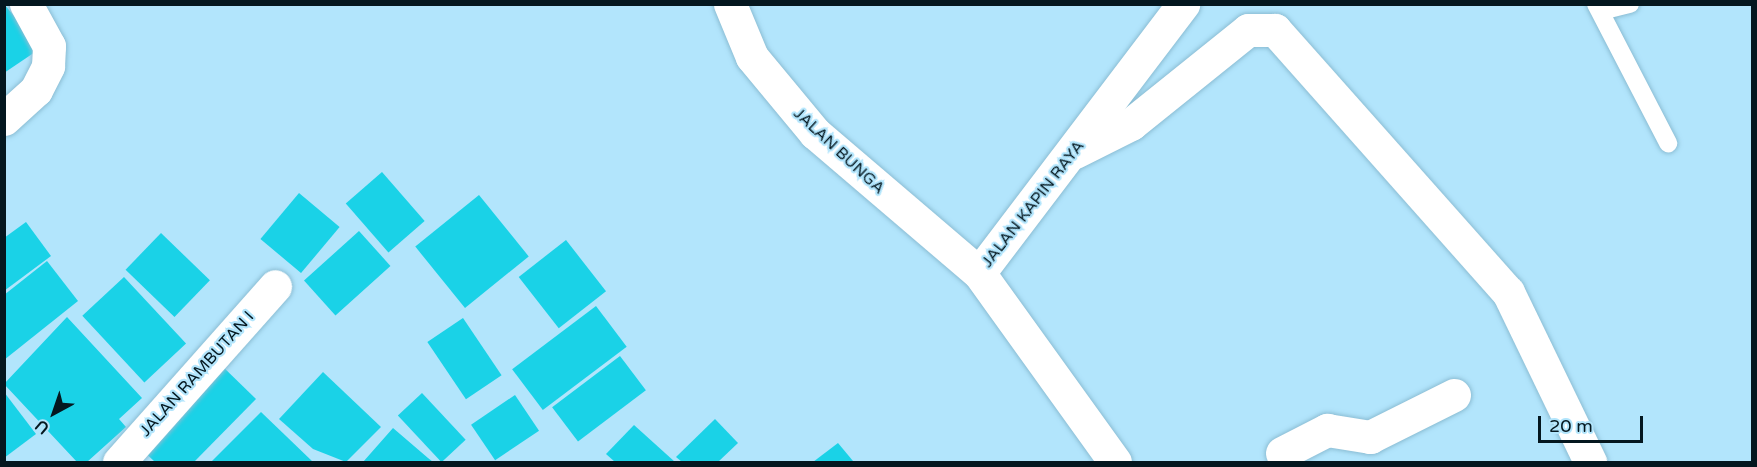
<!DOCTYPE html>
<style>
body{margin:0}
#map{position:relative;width:1757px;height:467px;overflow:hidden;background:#b2e5fc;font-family:"Varela Round",sans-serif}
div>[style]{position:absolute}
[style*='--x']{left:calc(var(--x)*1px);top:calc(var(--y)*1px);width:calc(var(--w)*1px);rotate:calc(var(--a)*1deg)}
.building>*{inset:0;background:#1ad2e7;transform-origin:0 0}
.roads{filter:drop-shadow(0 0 2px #8bbdd4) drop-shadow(0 0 2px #8bbdd4)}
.service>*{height:18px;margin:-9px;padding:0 9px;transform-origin:9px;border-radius:9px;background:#fff}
.minor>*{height:33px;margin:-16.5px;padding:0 16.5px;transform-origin:16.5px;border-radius:16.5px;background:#fff}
.tertiary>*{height:33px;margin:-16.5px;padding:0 16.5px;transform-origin:16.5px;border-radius:16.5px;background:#fff}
span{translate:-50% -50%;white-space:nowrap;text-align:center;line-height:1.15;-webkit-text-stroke:4.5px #b2e5fc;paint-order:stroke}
.street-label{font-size:16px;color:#04171f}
.frame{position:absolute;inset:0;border:6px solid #04171f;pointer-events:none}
.north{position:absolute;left:24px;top:383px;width:60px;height:60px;-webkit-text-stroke:4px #b2e5fc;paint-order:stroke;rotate:220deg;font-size:16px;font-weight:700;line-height:24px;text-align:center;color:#04171f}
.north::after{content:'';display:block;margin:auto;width:21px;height:27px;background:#04171f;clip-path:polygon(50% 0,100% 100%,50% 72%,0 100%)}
.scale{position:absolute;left:1538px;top:416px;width:105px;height:27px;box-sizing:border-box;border:3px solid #04171f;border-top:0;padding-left:8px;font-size:18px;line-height:21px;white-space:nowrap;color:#04171f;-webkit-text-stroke:4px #b2e5fc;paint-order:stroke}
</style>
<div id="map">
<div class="building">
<i style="clip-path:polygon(4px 4px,41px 48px,4px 73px)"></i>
<i style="left:382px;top:172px;width:65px;height:48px;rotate:49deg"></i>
<i style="left:299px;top:193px;width:53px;height:60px;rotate:40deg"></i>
<i style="left:479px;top:195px;width:79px;height:82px;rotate:51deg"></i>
<i style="clip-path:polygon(26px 222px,51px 256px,4px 291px,4px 238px)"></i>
<i style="left:359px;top:231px;width:47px;height:74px;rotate:48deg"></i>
<i style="left:161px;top:233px;width:68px;height:51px;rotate:44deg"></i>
<i style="left:566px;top:240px;width:65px;height:60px;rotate:52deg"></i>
<i style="clip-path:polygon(47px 261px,78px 301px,4px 360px,4px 295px)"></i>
<i style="left:124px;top:277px;width:91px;height:57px;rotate:47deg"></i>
<i style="left:596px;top:306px;width:51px;height:105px;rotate:53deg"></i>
<i style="clip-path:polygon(67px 317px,142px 398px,119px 419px,126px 427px,87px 462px,77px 462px,4px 384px)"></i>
<i style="left:463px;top:318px;width:69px;height:43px;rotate:56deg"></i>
<i style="left:620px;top:356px;width:43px;height:85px;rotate:53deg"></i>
<i style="clip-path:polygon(219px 363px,256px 399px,194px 462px,155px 462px,138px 446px)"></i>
<i style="clip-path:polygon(323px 372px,381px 427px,346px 462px,313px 449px,279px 419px)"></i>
<i style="clip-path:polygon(4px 392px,36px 434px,4px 458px)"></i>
<i style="left:422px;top:393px;width:64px;height:33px;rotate:47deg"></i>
<i style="left:515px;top:395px;width:43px;height:53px;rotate:56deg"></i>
<i style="clip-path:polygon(261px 412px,286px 436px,313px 462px,211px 462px)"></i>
<i style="clip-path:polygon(715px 419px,738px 443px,718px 462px,682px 462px,676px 457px)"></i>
<i style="clip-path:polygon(634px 425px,675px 462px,615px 462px,606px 454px)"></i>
<i style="clip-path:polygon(393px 428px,428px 458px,433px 462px,363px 462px)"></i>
<i style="clip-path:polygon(838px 443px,853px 461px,813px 462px)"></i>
</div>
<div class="roads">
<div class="service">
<i style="--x:1596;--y:4;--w:157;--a:62.6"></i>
<i style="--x:1601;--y:11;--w:30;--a:-14"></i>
</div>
<div class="minor">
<i style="--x:730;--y:4;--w:57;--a:67.5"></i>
<i style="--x:752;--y:57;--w:99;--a:50.3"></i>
<i style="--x:815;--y:133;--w:216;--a:40.5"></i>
<i style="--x:4;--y:119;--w:43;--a:-42.2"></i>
<i style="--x:36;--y:90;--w:27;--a:-63"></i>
<i style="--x:48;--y:66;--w:20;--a:-87"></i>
<i style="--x:49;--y:46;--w:48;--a:-118.7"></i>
<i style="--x:1075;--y:152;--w:63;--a:-26.6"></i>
<i style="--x:1131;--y:124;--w:150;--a:-38.8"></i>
<i style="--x:1248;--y:30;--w:27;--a:0"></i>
<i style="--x:1275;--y:30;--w:351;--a:48.4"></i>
<i style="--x:1508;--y:292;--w:189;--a:64.2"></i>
<i style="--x:1282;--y:453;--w:51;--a:-27.1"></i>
<i style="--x:1327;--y:430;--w:44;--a:9.2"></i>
<i style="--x:1370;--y:437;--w:94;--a:-26.6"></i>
<i style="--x:119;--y:462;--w:235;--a:-48.4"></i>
</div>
<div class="tertiary">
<i style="--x:1115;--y:462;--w:233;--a:-125.7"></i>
<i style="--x:979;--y:273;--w:338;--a:-52.8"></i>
</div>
</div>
<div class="street-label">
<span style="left:839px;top:151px;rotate:43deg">JALAN BUNGA</span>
<span style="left:1033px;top:204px;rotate:-52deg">JALAN KAPIN RAYA</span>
<span style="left:197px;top:374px;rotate:-48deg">JALAN RAMBUTAN I</span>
</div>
<div class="frame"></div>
<div class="north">U</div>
<div class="scale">20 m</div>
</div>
